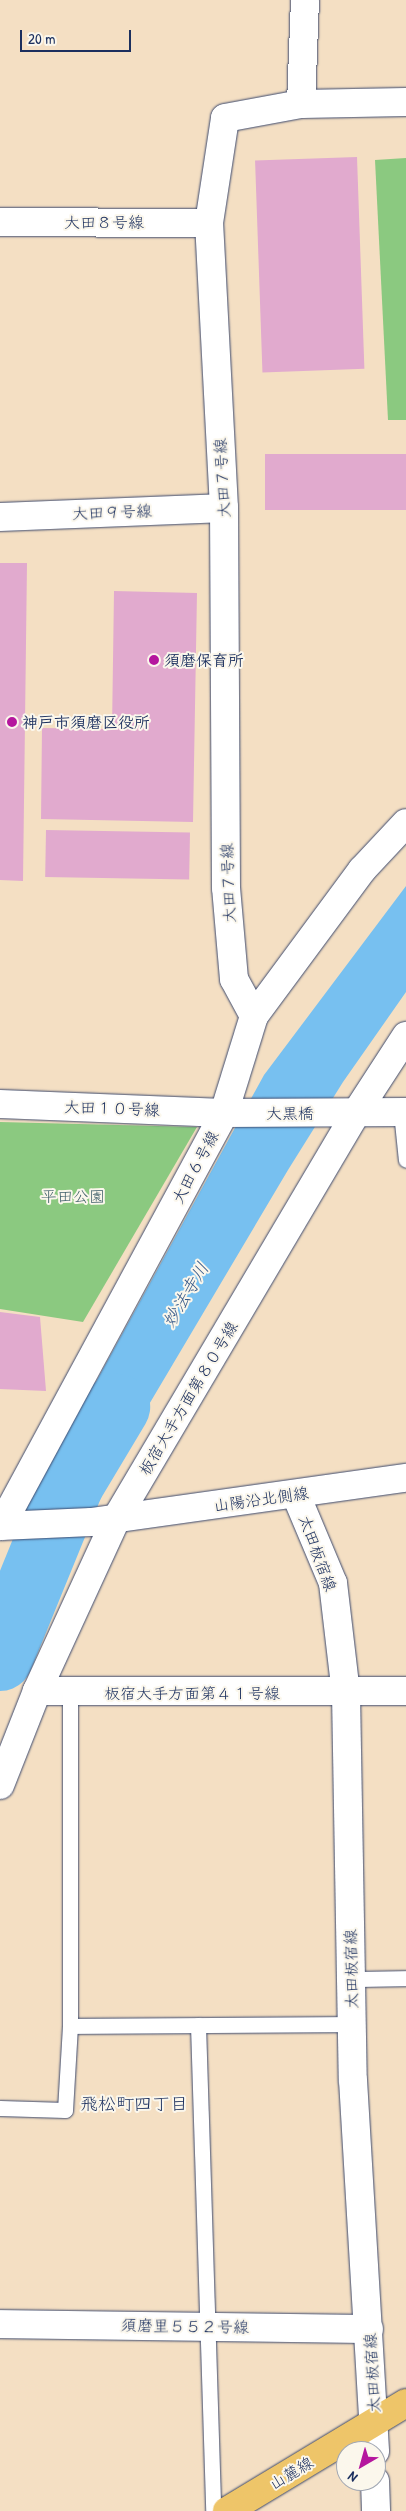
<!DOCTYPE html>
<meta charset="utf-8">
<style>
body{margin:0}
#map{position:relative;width:406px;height:2511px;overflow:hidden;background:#f4dfc3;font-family:"Patrick Hand","Klee One",sans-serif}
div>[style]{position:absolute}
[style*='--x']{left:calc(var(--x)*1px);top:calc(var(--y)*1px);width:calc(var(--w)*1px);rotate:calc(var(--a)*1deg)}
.green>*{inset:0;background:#8bc980}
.water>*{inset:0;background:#77c0f0}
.river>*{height:66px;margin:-33px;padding:0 33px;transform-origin:33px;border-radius:33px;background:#77c0f0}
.building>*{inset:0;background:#e1aace;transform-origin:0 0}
.roads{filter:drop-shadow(0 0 1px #3c496d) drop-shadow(0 0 1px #3c496d)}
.service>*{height:15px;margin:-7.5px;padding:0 7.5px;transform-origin:7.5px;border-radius:7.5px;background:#fff}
.minor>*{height:28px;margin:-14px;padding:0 14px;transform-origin:14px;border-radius:14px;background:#fff}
.tertiary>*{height:28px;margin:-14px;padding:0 14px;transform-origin:14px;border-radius:14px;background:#fff}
.primary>*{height:28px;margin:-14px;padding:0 14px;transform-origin:14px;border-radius:14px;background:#eec569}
.dots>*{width:14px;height:14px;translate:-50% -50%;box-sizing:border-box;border:2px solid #fbf7ec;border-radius:50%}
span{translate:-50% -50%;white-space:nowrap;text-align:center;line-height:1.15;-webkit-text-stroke:4px #fbf7ec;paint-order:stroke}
.street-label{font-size:16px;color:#1b2f5e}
.poi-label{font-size:16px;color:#1b2f5e;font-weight:700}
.left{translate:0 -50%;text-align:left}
.park-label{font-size:16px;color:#3d5d68}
.water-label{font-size:18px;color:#375a8a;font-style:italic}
.neighbourhood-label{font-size:18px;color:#1b2f5e}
.north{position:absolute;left:336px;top:2441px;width:50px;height:50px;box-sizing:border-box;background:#fbf7ec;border:1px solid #a1a7b3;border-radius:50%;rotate:218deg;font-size:14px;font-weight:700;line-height:20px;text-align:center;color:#1b2f5e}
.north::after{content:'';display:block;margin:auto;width:18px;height:22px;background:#b5179e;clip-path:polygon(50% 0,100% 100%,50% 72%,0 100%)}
.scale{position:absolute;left:20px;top:30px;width:111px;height:22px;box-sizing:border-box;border:2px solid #1b2f5e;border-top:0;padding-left:6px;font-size:15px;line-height:18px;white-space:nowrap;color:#1b2f5e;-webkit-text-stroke:4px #fbf7ec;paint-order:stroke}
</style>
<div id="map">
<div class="green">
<i style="clip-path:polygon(406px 158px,406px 420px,388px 420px,375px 160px)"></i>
<i style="clip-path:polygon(0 1122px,197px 1127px,83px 1322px,0 1309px)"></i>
</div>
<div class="water">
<i style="clip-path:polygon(406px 886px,406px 992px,343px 1082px,288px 1170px,103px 1482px,36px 1491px,264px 1075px)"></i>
</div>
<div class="river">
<i style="--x:0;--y:1658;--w:188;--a:-67.8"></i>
<i style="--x:71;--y:1484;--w:90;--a:-59.1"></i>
</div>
<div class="building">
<i style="left:357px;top:157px;width:212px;height:102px;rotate:88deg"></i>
<i style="left:406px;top:454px;width:56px;height:141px;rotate:90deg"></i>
<i style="clip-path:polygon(0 563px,27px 563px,23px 881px,0 880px)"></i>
<i style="clip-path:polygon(114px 591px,197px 593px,193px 822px,41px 819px,42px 728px,112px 729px)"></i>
<i style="left:46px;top:830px;width:144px;height:47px;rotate:1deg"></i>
<i style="clip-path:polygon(0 1312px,40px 1317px,46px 1391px,0 1389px)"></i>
</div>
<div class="roads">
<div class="service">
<i style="--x:401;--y:1112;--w:48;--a:84.1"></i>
<i style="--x:351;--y:1979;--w:55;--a:-1"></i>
<i style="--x:198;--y:2025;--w:486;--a:88.2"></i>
<i style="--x:70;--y:2026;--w:282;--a:-0.4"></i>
<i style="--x:0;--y:2108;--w:65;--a:1.8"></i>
<i style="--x:65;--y:2110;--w:84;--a:-86.6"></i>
<i style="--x:70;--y:2026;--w:334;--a:-90"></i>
</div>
<div class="minor">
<i style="--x:301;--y:104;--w:104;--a:-87.8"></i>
<i style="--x:0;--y:222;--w:209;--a:0.3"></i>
<i style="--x:0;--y:517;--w:224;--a:-2.3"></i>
<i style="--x:254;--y:1016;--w:42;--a:-118.4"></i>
<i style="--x:234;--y:979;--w:91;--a:-95"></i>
<i style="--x:226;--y:888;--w:380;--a:-90.3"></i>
<i style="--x:224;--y:508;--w:285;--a:-93"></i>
<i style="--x:209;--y:223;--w:106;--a:-81.3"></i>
<i style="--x:225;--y:118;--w:77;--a:-10.4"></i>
<i style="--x:301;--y:104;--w:105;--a:-1.1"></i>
<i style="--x:0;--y:1104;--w:224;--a:2.3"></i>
<i style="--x:224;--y:1113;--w:182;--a:-0.3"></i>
<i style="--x:296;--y:1495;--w:95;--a:67.2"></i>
<i style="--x:333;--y:1583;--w:111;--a:83.3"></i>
<i style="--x:346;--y:1693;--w:387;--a:89"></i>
<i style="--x:353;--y:2080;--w:372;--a:86.6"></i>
<i style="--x:1;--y:1526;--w:469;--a:-61.6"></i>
<i style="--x:37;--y:1691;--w:369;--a:0"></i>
<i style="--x:0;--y:1785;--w:101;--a:-68.5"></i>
<i style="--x:37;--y:1691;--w:189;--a:-65.3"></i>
<i style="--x:116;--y:1519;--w:472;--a:-59.4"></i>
<i style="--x:375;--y:2481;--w:30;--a:88"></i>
</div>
<div class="tertiary">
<i style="--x:224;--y:1113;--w:102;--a:-72.8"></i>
<i style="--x:254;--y:1016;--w:182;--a:-53.5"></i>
<i style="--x:362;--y:870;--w:64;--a:-46.9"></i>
<i style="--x:356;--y:1113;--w:92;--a:-57"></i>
<i style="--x:0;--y:1526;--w:91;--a:-2.5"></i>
<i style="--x:91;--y:1522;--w:318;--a:-8"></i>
<i style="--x:0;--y:2324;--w:369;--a:0.8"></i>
</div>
<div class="primary">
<i style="--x:227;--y:2511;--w:209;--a:-31.1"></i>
</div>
</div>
<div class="dots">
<i style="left:154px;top:660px;background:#b5179e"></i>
<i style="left:12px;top:722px;background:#b5179e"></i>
</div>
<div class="street-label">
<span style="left:104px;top:222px">大田８号線</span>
<span style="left:222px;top:478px;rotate:-93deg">大田７号線</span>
<span style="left:112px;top:512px;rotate:-2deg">大田９号線</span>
<span style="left:228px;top:883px;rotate:-92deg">大田７号線</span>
<span style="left:112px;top:1108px;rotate:2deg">大田１０号線</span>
<span style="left:290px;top:1113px">大黒橋</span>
<span style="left:195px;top:1167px;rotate:-62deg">大田６号線</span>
<span style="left:188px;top:1398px;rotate:-59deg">板宿大手方面第８０号線</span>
<span style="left:261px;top:1499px;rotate:-8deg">山陽沿北側線</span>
<span style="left:318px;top:1553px;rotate:70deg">太田板宿線</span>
<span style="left:192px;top:1693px">板宿大手方面第４１号線</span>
<span style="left:351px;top:1969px;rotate:-91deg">太田板宿線</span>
<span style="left:185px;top:2326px;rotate:1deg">須磨里５５２号線</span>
<span style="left:372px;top:2373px;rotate:-93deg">太田板宿線</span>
<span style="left:291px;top:2473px;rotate:-31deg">山麓線</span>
</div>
<div class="poi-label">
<span class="left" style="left:164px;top:660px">須磨保育所</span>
<span class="left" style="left:22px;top:722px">神戸市須磨区役所</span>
</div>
<div class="park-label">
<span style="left:73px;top:1196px">平田公園</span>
</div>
<div class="water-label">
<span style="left:186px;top:1295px;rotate:-59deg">妙法寺川</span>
</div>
<div class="neighbourhood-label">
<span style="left:134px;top:2104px">飛松町四丁目</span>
</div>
<div class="north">N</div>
<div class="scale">20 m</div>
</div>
